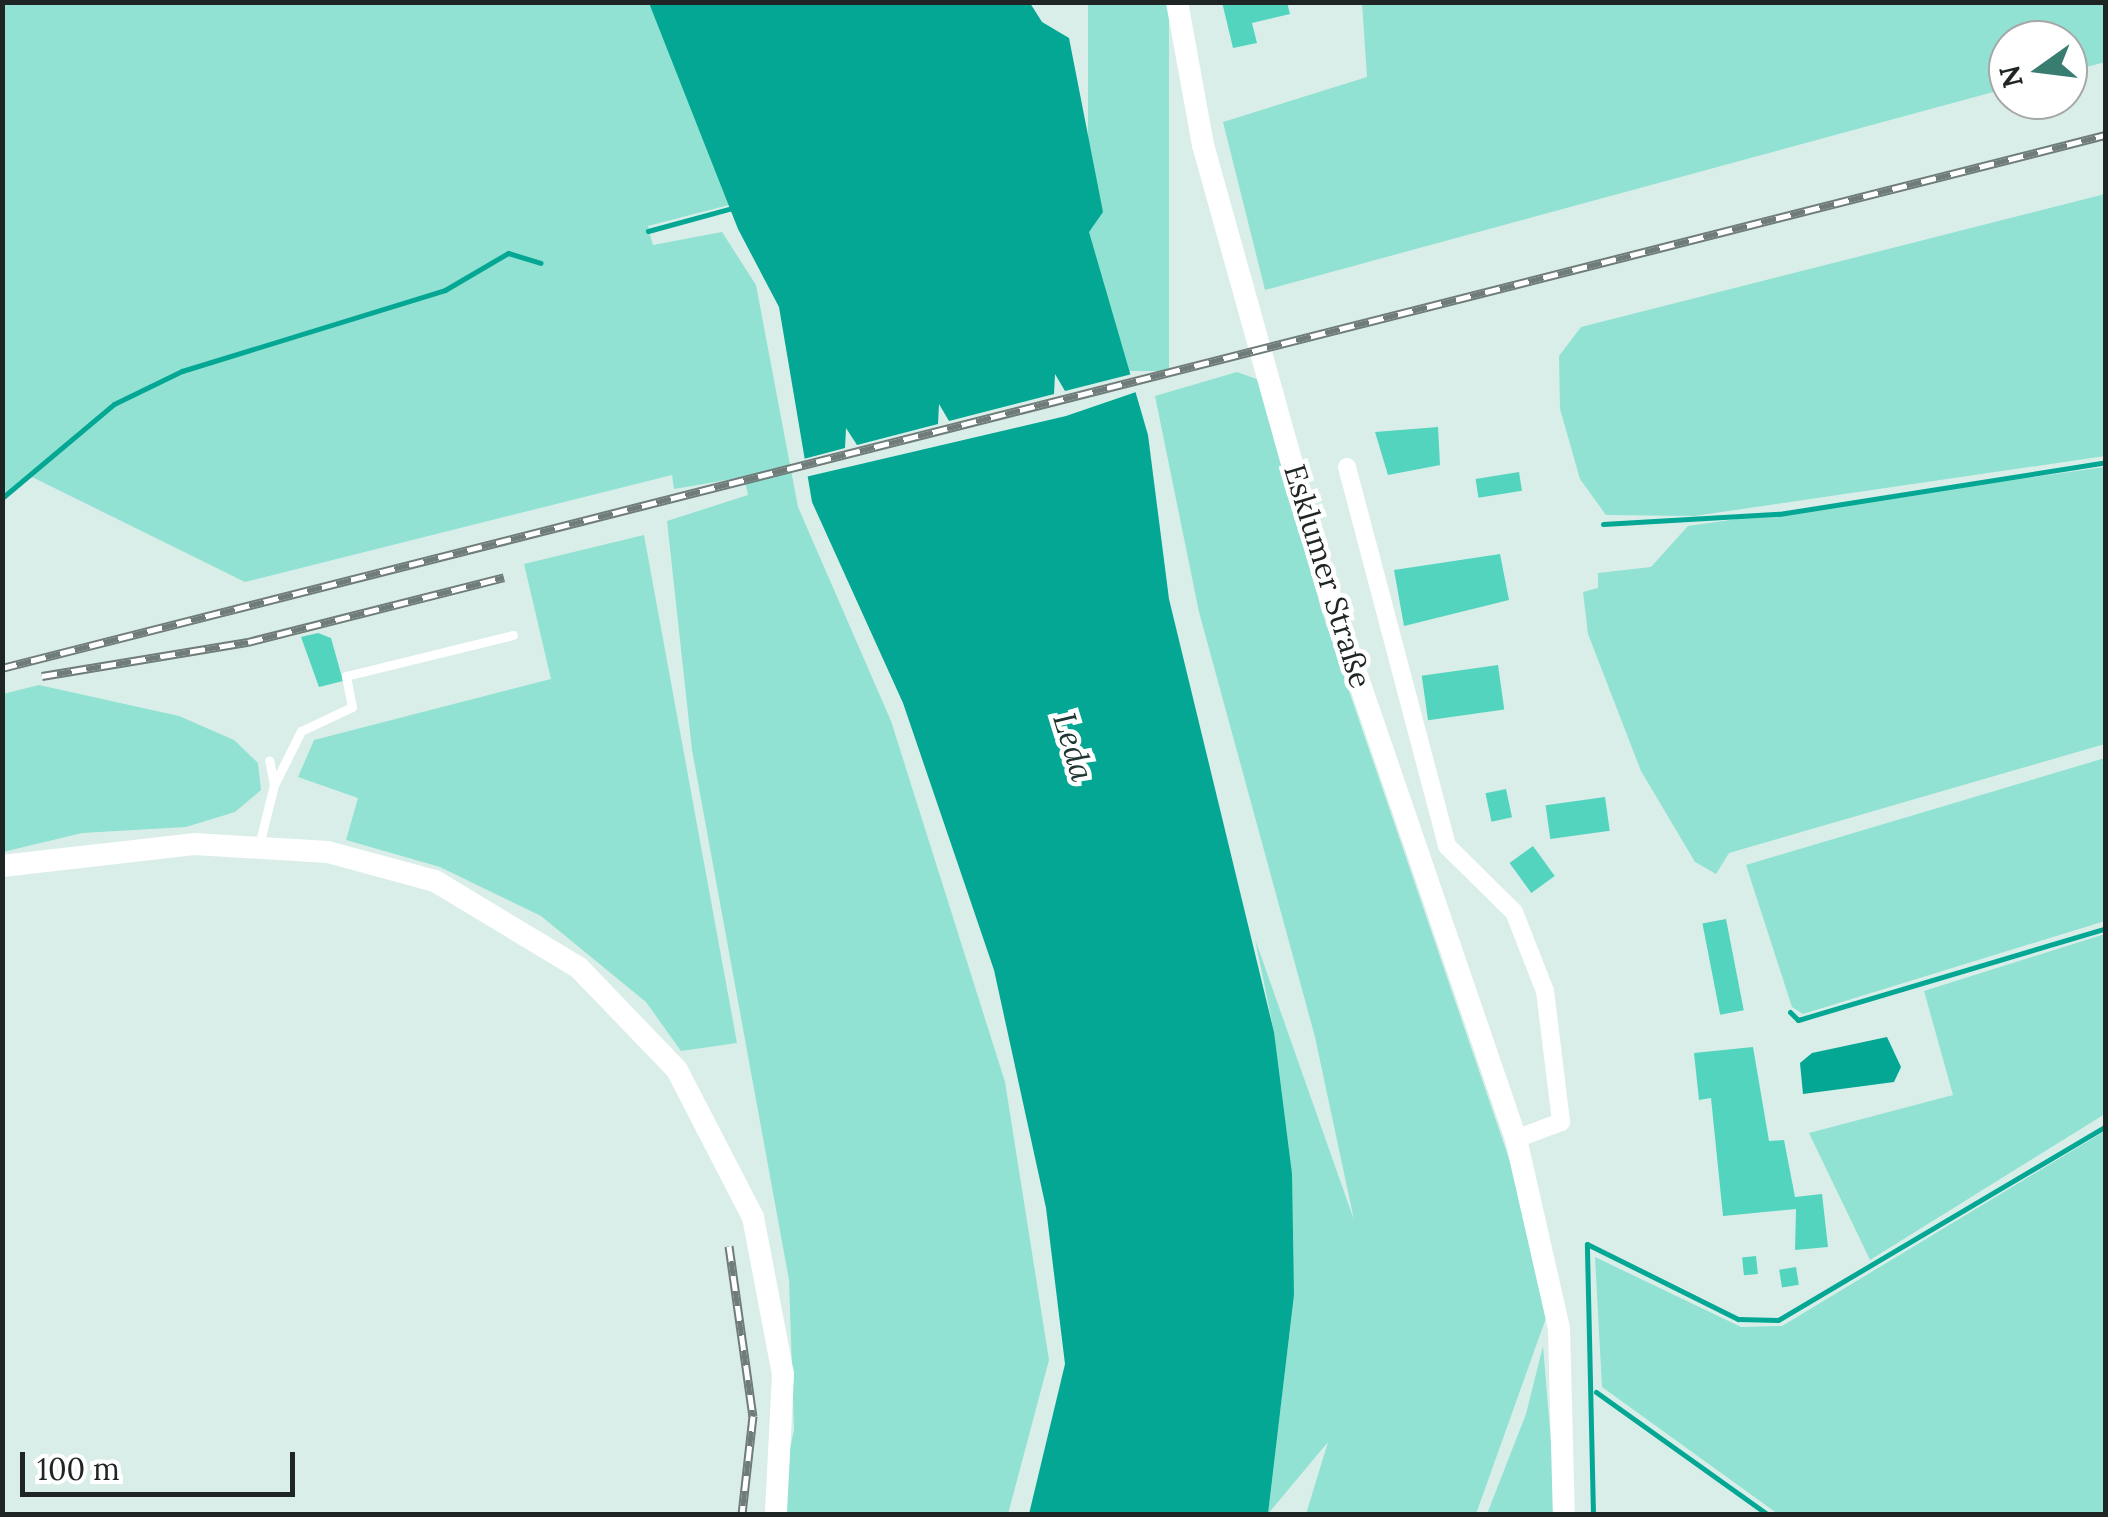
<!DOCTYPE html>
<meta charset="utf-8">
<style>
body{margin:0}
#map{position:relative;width:2108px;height:1517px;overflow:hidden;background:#daeee9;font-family:Lora,serif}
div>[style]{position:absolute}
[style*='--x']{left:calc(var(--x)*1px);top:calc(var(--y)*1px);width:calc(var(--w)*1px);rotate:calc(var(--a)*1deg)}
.green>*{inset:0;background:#91e2d2;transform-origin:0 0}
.water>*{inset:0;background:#03a793}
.pier>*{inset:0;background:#daeee9}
.stream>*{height:5px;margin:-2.5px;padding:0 2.5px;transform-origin:2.5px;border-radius:2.5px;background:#03a793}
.building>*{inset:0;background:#52d4be;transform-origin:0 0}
.service>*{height:9px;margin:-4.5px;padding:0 4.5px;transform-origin:4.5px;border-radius:4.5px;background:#fff}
.minor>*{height:18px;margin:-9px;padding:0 9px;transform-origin:9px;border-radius:9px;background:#fff}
.tertiary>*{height:22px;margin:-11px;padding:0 11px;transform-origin:11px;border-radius:11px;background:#fff}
.rail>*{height:9px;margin-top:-4.5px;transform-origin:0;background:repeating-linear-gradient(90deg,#fff 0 15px,#707c7a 0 30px);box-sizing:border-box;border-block:2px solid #707c7a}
span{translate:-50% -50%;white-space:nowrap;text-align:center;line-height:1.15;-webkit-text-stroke:9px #fff;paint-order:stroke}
.street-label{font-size:30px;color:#1e2524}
.water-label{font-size:32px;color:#203632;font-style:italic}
.frame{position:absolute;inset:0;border:5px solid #1e2524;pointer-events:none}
.north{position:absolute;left:1988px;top:20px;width:100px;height:100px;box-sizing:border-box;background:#fff;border:2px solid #a5a8a7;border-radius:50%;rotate:256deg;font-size:28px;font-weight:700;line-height:40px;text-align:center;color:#1e2524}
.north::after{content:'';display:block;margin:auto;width:35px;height:45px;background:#397d71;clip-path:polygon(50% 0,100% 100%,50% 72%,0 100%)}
.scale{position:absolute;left:20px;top:1452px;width:275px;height:45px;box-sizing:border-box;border:5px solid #1e2524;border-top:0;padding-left:12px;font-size:30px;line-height:35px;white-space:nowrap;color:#1e2524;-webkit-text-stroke:8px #fff;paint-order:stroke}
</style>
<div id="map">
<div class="green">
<i style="clip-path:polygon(2px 3px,679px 3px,752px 199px,648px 226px,650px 235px,653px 245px,722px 232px,756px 285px,798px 507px,891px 721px,1005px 1082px,1049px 1360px,1008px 1514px,776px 1514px,794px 1430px,789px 1280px,692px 750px,667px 521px,748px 495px,744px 477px,674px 489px,672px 475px,245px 582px,32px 477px,3px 494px)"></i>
<i style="left:1088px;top:3px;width:81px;height:368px"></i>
<i style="clip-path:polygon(1362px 3px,2105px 3px,2105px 62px,2068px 72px,2068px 40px,2008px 40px,2008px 88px,1265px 290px,1223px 122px,1367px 77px)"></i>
<i style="clip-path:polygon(2105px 194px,2105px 456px,1694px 516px,1606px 515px,1580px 479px,1560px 409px,1559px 356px,1581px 327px)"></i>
<i style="clip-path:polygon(1237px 372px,1262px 381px,1321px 609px,1515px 1176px,1546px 1318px,1476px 1514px,1306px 1514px,1328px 1442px,1268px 1514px,1294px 1295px,1274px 1032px,1255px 939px,1354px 1220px,1315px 1037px,1199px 612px,1155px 396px)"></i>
<i style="clip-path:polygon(2105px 467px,2105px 744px,1729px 853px,1716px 874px,1695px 862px,1641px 771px,1588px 634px,1583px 592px,1598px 588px,1598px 573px,1651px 567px,1688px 526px)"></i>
<i style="clip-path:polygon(644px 535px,737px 1043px,681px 1051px,646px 1002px,541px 916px,440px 867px,346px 840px,358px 798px,298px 777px,314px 740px,551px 679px,524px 564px)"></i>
<i style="clip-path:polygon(39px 685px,179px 716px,234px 740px,258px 763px,261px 790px,235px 812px,186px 827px,82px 833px,3px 852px,3px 694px)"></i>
<i style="clip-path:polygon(2105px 758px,2105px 921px,1803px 1014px,1792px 1007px,1746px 865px)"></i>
<i style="clip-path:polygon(2105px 934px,2105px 1114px,1870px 1260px,1809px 1133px,1953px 1095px,1924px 991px)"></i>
<i style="clip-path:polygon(2105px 1131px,2105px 1514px,1778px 1514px,1602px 1387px,1595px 1257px,1741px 1327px,1782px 1326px)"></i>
<i style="clip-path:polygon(1543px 1346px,1557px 1514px,1487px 1514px,1526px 1414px)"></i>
</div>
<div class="water">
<i style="clip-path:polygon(649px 3px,1030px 3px,1042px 22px,1069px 38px,1103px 212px,1089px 232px,1148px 435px,1169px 599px,1274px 1032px,1292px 1174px,1294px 1295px,1268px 1514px,1029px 1514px,1065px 1364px,1046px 1208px,994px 970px,903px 703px,812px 502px,779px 307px,738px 229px)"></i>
<i style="clip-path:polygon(1887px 1037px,1901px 1067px,1894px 1082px,1803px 1094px,1800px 1063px,1812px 1053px)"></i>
</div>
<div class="pier">
<i style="clip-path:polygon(1136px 373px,1139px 391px,1066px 416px,801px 478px,796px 461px,845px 448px,846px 428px,857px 445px,938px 424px,939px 404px,949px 421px,1054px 394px,1055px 374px,1065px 391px)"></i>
</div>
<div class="stream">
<i style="--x:648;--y:231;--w:87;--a:-15.3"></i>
<i style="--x:2;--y:498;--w:146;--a:-40"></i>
<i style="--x:114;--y:404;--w:76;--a:-25.9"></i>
<i style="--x:182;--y:371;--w:275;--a:-17.1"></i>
<i style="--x:445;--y:290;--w:73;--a:-30.4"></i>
<i style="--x:508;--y:253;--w:34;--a:17"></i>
<i style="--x:1603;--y:524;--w:176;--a:-3.3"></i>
<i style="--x:1779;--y:514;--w:331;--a:-9"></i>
<i style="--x:1790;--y:1012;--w:11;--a:45"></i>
<i style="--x:1798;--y:1020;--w:321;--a:-16.6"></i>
<i style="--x:1596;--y:1392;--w:210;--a:35.5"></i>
<i style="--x:1593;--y:1514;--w:270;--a:-91.3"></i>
<i style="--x:1587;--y:1244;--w:169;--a:26.4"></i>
<i style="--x:1738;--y:1319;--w:40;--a:1.4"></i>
<i style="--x:1778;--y:1320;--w:381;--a:-30.6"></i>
</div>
<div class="building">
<i style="clip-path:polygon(1222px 2px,1287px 2px,1290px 14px,1252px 23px,1257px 43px,1233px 48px)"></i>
<i style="clip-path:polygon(1438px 427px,1440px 465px,1388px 475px,1375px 432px)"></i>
<i style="left:1519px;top:472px;width:19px;height:44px;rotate:81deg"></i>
<i style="clip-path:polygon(1500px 554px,1509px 600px,1404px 626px,1394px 570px)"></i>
<i style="clip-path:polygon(318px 633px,331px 638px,343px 681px,319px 687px,301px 637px)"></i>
<i style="left:1498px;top:665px;width:45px;height:77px;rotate:82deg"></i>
<i style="left:1506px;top:789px;width:29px;height:21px;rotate:78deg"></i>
<i style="left:1605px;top:797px;width:34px;height:60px;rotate:82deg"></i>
<i style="left:1533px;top:846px;width:37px;height:29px;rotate:54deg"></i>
<i style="left:1726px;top:919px;width:93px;height:24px;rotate:79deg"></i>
<i style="clip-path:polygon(1753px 1047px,1769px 1141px,1784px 1140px,1795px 1197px,1822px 1194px,1828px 1247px,1795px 1250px,1796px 1209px,1723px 1216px,1711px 1098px,1699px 1100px,1694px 1053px)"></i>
<i style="left:1756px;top:1256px;width:18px;height:14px;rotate:84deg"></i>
<i style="left:1796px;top:1267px;width:18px;height:17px;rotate:81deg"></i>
</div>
<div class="service">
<i style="--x:274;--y:785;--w:60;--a:-63.4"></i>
<i style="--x:301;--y:731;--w:56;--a:-25.2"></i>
<i style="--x:352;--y:707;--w:32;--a:-101"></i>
<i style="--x:346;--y:676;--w:172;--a:-13.8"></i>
<i style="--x:259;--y:845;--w:62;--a:-76"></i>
<i style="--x:274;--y:785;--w:25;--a:-101"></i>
</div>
<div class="minor">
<i style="--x:1347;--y:467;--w:392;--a:75.2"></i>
<i style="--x:1447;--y:846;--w:94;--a:44.6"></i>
<i style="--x:1514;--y:912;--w:85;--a:68.6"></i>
<i style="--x:1545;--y:991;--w:132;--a:83"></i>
<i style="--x:1561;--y:1122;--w:48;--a:159.3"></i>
</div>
<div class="tertiary">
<i style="--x:1177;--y:2;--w:145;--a:79.7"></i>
<i style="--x:1203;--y:145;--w:454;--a:74.4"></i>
<i style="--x:1325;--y:582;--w:589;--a:71.07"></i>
<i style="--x:1516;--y:1139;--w:195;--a:77.2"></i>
<i style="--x:1559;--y:1329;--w:185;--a:88.5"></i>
<i style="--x:2;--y:866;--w:193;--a:-6.5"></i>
<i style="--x:194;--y:844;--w:134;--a:3.4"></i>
<i style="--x:328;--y:852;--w:111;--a:15.2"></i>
<i style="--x:435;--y:881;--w:168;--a:31.1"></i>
<i style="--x:579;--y:968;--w:141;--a:46.1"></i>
<i style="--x:677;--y:1070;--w:165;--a:62.7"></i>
<i style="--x:753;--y:1217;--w:160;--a:79.2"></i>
<i style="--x:783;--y:1374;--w:140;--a:92.9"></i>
</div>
<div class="rail">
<i style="--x:2;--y:668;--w:2170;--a:-14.22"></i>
<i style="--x:42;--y:676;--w:209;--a:-9.4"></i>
<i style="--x:248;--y:642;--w:264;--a:-14.2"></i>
<i style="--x:729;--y:1246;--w:172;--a:82"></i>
<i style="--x:753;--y:1416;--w:99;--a:96.4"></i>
</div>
<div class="street-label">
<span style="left:1328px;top:576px;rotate:73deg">Esklumer Straße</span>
</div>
<div class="water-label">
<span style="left:1073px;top:747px;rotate:73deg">Leda</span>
</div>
<div class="frame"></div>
<div class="north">N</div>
<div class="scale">100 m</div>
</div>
